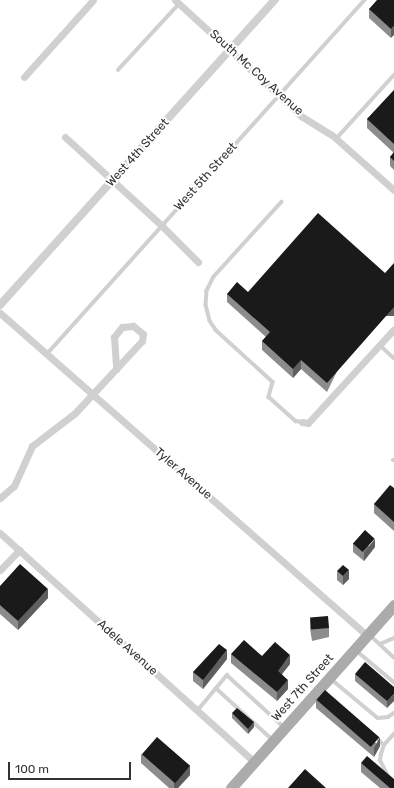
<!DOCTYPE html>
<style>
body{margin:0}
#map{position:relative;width:394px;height:788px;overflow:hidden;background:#fff;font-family:Rubik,sans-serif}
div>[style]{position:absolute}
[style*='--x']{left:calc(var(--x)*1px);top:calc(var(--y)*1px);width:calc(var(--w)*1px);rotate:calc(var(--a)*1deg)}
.service>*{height:3.5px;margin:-1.75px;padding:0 1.75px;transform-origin:1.75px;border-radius:1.75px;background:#d0d0d0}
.minor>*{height:7px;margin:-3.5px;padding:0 3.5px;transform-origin:3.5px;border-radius:3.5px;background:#d0d0d0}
.tertiary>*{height:8px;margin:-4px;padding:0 4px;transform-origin:4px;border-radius:4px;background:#d0d0d0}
.primary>*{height:11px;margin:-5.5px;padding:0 5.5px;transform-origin:5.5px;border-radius:5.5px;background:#ababab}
.wall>*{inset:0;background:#8c8c8c}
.shaded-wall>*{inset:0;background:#5f5f5f;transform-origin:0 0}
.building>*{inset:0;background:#1a1a1a;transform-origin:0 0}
span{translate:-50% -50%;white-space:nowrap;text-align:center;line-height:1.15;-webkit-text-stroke:4px #fff;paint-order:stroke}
.street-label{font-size:12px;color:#333}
.scale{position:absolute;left:8px;top:762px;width:123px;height:18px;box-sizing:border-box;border:2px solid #333;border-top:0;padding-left:5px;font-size:12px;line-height:14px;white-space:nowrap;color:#333;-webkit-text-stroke:3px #fff;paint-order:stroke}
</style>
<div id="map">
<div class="service">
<i style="--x:118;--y:70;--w:90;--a:-47.3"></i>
<i style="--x:336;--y:139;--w:86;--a:-47.8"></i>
<i style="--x:282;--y:202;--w:101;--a:132.2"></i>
<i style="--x:214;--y:277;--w:16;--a:117"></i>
<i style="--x:207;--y:291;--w:14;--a:94"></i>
<i style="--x:206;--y:305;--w:16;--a:76"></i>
<i style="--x:210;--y:321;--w:11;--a:56"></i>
<i style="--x:216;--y:330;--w:77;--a:42.4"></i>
<i style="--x:273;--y:382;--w:16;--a:105"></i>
<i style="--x:269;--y:397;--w:36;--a:42"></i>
<i style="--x:296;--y:421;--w:6;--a:9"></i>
<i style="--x:380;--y:345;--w:19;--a:43"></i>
<i style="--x:47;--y:354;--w:476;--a:-48.1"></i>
<i style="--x:393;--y:460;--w:1;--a:0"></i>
<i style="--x:369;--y:634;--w:34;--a:43"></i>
<i style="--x:380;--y:644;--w:15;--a:-23"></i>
<i style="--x:357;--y:651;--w:48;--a:40"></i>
<i style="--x:330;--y:678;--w:62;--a:39.8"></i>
<i style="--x:378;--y:718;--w:10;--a:-6"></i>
<i style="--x:388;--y:717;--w:7;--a:-34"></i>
<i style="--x:216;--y:688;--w:77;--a:42.4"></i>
<i style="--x:197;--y:711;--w:47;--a:-50.2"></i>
<i style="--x:227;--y:675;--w:77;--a:42.4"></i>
<i style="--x:378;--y:739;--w:8;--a:45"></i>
<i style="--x:387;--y:774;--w:15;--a:-118"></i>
<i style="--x:380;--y:761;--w:7;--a:-82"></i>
<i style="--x:381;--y:754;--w:9;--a:-72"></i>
<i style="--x:384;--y:745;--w:15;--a:-48"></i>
</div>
<div class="minor">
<i style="--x:175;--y:0;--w:171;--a:42.6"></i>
<i style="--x:301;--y:116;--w:36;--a:32"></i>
<i style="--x:332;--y:135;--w:83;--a:41.6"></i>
<i style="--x:24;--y:77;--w:103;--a:-48.1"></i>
<i style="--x:65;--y:137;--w:132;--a:42.5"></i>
<i style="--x:162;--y:226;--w:51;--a:45"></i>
<i style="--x:0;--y:313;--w:488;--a:41.3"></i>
<i style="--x:302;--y:422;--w:6;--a:9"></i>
<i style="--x:308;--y:423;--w:127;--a:-47.5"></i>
<i style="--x:0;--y:498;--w:18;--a:-41"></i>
<i style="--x:14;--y:486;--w:44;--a:-65.8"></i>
<i style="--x:32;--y:446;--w:54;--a:-37.5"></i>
<i style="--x:75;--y:413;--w:98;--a:-47.1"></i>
<i style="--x:142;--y:341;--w:7;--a:-82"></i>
<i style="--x:143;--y:334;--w:13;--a:-141"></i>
<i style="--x:133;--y:326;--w:11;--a:175"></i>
<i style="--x:122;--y:327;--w:13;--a:129"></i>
<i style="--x:114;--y:337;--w:32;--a:86"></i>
<i style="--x:0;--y:533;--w:342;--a:42"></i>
<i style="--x:0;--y:570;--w:28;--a:-46"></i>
</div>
<div class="tertiary">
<i style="--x:0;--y:305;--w:411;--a:-48"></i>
</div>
<div class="primary">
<i style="--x:231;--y:788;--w:245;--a:-48.3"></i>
</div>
<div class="wall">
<i style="clip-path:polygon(394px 0,391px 38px,369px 18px,369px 9px)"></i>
<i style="clip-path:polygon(394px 90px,394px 170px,390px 166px,390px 157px,394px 153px,367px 128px,367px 119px)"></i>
<i style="clip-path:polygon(385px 273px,327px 392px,301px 369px,293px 378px,262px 350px,262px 341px,266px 337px,227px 302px,227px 294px,248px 292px)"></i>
<i style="clip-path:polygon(394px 488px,394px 531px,374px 513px,374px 504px)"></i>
<i style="clip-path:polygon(353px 543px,375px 547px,364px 561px,353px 552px)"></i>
<i style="clip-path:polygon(337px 571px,349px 579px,343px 585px,337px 580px)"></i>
<i style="clip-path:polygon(0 586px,48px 598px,18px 630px,0 614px)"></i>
<i style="clip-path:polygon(310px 620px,329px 628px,329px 637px,312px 641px,310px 628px)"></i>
<i style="clip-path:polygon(231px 654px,262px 656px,290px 664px,282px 674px,288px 689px,277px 701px,231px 663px)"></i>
<i style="clip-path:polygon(227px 659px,203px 689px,193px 681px,193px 672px)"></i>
<i style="clip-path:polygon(355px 674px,394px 687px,387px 708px,355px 681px)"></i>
<i style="clip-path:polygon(316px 699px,380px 746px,374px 757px,316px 708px)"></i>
<i style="clip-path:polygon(232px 713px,254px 727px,248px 734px,232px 718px)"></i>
<i style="clip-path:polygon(141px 754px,190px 775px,178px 788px,169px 788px,141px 763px)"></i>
<i style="clip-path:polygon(361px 763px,394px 788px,380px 788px,361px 772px)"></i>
</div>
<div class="shaded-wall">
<i style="clip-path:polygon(394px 26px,394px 35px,391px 38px,391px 29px)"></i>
<i style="left:394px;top:307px;width:9px;height:101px;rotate:90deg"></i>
<i style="clip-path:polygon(301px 360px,301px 369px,293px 378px,293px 369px)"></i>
<i style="clip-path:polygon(375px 539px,375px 547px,364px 561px,364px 552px)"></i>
<i style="clip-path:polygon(349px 570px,349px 579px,343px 585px,343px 576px)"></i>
<i style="clip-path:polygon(48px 589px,48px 598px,18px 630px,18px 621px)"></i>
<i style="clip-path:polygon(227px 650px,227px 659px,203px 689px,203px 680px)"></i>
<i style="clip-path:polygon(290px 655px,290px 664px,278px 679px,278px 671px)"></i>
<i style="clip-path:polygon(288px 680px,288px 689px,277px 701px,277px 692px)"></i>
<i style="clip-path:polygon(394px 694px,394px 701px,387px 708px,387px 701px)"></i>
<i style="clip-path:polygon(254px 722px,254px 727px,248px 734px,248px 729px)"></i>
<i style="clip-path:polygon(380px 737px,380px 746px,374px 757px,374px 748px)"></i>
<i style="clip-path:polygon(190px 766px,190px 775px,178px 788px,174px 788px,174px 783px)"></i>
</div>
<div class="building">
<i style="clip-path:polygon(377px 0,394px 0,394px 26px,391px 29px,369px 9px)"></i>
<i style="clip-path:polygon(394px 90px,394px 144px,367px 119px)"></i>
<i style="clip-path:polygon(394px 152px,394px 161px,390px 157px)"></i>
<i style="clip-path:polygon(318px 213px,385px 273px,394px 263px,394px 307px,327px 383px,301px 360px,293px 369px,262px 341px,270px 332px,227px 294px,237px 282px,248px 292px)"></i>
<i style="clip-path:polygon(390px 485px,394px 488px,394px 522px,374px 504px)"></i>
<i style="left:365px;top:530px;width:13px;height:18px;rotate:42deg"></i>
<i style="clip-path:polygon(20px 564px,48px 589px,18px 621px,0 605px,0 586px)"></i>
<i style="clip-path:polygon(343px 565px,349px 570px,343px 576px,337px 571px)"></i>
<i style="left:328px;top:616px;width:12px;height:18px;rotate:85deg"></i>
<i style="clip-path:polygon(244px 640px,262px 656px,275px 642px,290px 655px,278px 671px,288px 680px,277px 692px,231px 654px)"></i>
<i style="clip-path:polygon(219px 644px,227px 650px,203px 680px,193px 672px)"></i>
<i style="clip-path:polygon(365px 662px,394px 687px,394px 694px,387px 701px,355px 674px)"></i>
<i style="left:325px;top:690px;width:72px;height:13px;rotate:41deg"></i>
<i style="clip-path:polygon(237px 708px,254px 722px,248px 729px,232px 713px)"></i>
<i style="left:157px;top:737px;width:44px;height:23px;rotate:41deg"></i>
<i style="clip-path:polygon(367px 756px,394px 779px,394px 788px,390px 788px,361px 763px)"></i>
<i style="clip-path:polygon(305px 769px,326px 788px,288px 788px)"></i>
</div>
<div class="street-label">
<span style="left:256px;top:73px;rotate:42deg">South Mc Coy Avenue</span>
<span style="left:138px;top:153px;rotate:-48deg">West 4th Street</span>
<span style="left:206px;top:177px;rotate:-48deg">West 5th Street</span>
<span style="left:183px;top:474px;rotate:41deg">Tyler Avenue</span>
<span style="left:127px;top:648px;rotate:42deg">Adele Avenue</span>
<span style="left:303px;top:688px;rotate:-48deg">West 7th Street</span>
</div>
<div class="scale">100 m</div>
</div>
